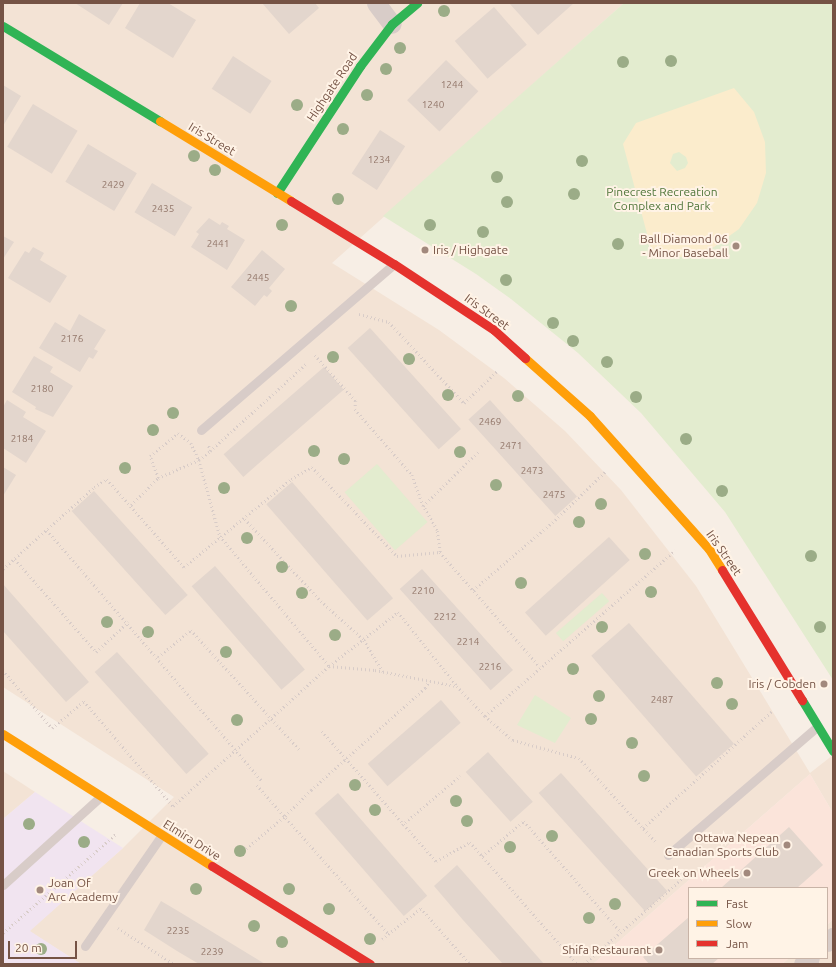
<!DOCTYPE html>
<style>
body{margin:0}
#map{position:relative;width:836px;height:967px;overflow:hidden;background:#f7eee5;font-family:Ubuntu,sans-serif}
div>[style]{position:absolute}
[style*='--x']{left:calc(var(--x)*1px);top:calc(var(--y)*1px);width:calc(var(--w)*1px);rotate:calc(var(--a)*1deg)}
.residential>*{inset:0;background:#f3e3d5}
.commercial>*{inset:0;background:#fbe4da}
.education>*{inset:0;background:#f1e4f0}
.green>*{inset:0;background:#e3eccf;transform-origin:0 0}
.sand>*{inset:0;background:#fbeccc}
.building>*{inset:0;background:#e3d6cd;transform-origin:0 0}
.path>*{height:2.5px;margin-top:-1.25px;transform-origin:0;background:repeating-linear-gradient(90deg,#d8ccc8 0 1px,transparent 0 4px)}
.lane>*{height:9px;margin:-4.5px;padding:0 4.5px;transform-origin:4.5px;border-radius:4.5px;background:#d8ccc8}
.street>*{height:19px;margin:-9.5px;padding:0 9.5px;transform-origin:9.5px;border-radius:9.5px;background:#d8ccc8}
.fast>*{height:9px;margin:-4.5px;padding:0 4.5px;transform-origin:4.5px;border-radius:4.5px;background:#30b455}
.slow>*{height:9px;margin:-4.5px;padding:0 4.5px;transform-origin:4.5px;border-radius:4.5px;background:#ff9f0a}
.jam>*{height:9px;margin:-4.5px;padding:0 4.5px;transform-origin:4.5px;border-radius:4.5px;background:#e5322d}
.trees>*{width:12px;height:12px;margin:-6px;border-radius:50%;background:#9bac87}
.dots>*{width:11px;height:11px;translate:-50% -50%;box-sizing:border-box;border:2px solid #fff3e6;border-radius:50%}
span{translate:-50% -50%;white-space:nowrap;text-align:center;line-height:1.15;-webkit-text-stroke:4px #fff3e6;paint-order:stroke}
.number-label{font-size:10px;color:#927669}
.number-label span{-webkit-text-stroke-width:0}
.street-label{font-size:12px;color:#755345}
.park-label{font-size:12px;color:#50763a}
.poi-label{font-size:12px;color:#755345}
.right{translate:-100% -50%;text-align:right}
.left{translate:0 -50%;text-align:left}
.frame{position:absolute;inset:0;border:4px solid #755345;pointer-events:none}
.legend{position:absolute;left:688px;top:887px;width:140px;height:72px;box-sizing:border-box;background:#fff3e6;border:1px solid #c8b3a6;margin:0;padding:5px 7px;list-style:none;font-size:12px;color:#755345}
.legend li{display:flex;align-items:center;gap:8px;height:20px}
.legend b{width:20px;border:1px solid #c8b3a6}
.scale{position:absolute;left:8px;top:941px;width:69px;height:18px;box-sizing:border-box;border:2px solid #755345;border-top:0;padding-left:5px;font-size:12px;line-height:14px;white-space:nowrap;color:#755345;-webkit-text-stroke:3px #fff3e6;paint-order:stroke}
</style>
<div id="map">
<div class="residential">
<i style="clip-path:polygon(3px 3px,624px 3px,332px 263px,439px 330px,504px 378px,565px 431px,621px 490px,696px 586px,810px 773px,833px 755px,833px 813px,810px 774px,593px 964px,81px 964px,29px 931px,123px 848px,174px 797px,3px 687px)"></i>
<i style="clip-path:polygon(3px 771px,35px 792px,3px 819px)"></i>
<i style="clip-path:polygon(833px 919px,833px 964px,782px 964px,789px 958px,827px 958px,827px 925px)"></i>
</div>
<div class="commercial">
<i style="clip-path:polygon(810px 774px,833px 813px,833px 919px,827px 925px,827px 888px,689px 888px,689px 958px,789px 958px,782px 964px,593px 964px)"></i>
</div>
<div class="education">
<i style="clip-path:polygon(35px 792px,123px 848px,30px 931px,81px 964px,3px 964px,3px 819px)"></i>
</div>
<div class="green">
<i style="clip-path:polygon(624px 3px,833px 3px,833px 680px,725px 512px,641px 413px,578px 353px,511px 299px,476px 274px,383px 216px)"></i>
<i style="left:377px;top:464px;width:77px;height:43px;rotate:49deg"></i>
<i style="left:602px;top:593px;width:11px;height:61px;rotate:49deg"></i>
<i style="clip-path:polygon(535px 695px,571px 718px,555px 743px,517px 725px)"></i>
</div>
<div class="sand">
<i style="clip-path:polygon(evenodd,734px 88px,754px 112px,765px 142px,766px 173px,757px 203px,739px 229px,714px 247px,684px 257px,653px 256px,623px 144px,636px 123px,734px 88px,679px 152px,686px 157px,688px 163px,685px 168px,677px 171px,670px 163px,673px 154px,679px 152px)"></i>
</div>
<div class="building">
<i style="clip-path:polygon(75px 3px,123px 3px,109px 25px)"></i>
<i style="clip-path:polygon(140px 3px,168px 3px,196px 20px,173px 58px,125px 28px)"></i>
<i style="clip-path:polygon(262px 3px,315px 3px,319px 8px,289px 34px)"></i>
<i style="clip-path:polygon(509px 3px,574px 3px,538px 35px)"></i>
<i style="left:494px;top:7px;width:50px;height:52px;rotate:49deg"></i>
<i style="left:233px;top:56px;width:46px;height:39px;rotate:33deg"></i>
<i style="left:446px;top:60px;width:45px;height:56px;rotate:44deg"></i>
<i style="clip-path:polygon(3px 85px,21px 96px,3px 126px)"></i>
<i style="left:33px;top:104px;width:52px;height:50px;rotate:31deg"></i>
<i style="left:380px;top:130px;width:30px;height:52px;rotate:33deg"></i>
<i style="left:88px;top:144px;width:57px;height:44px;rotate:31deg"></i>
<i style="left:152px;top:183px;width:47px;height:34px;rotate:31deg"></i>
<i style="clip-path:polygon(209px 218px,220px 225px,222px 222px,229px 226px,227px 229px,245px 240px,227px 270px,191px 247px,199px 234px,196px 232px)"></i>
<i style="clip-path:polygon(3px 236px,14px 242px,3px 259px)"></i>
<i style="clip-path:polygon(33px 247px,44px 253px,40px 260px,67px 276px,50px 303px,8px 278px,25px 251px,29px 253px)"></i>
<i style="clip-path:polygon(262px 250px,285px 269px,269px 288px,272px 291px,267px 297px,264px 295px,255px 306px,231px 287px)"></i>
<i style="clip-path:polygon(79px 314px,106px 330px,94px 349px,98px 351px,93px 359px,89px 357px,80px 372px,39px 348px,55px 322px,70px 331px)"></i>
<i style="left:370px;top:328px;width:136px;height:30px;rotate:48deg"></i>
<i style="clip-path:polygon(34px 356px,53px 367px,50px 372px,73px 386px,53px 417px,35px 409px,36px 407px,12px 392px)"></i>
<i style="left:324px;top:367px;width:30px;height:133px;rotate:49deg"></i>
<i style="clip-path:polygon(7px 400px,26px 412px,23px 417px,46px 431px,26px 463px,3px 448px,3px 407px)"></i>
<i style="left:490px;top:400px;width:130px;height:29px;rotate:48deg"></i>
<i style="clip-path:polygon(3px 467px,16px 475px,3px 496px)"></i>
<i style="left:292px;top:482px;width:154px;height:34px;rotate:49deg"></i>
<i style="left:94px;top:491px;width:140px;height:30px;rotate:48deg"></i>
<i style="left:609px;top:537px;width:31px;height:113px;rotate:48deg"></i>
<i style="left:215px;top:566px;width:137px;height:31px;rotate:49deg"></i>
<i style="left:422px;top:569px;width:136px;height:30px;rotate:48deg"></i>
<i style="clip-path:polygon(3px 584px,89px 682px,66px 702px,3px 631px)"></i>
<i style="left:629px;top:623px;width:160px;height:50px;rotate:49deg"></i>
<i style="left:117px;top:652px;width:137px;height:30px;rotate:48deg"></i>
<i style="left:441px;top:700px;width:30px;height:97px;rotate:49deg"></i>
<i style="left:488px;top:752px;width:67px;height:30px;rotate:48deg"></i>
<i style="left:561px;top:773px;width:159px;height:30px;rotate:48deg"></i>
<i style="left:338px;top:793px;width:136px;height:31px;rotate:49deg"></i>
<i style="clip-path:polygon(789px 827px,823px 865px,797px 888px,721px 888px)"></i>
<i style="clip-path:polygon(457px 865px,472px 882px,544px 964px,503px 964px,463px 920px,434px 886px)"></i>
<i style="clip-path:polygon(161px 901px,178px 911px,265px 964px,199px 964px,177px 951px,144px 930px)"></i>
<i style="clip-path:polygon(689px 917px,689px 958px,719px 958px,712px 964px,649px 964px,643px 957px)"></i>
</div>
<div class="path">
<i style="--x:359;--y:314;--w:31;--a:15"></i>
<i style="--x:389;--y:322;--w:110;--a:47.2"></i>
<i style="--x:464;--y:403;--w:46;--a:-44.1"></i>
<i style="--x:315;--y:355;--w:62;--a:48.3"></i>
<i style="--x:356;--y:401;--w:8;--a:97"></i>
<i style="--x:355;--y:409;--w:87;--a:49.2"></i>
<i style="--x:412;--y:475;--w:33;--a:70"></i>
<i style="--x:210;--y:451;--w:131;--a:-42.2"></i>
<i style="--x:158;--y:478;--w:23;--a:-110"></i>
<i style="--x:150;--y:456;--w:36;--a:-39"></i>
<i style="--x:178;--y:433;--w:16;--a:38"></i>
<i style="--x:191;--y:443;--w:19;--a:65"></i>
<i style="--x:199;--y:460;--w:79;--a:74.6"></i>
<i style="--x:220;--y:536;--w:170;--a:50"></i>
<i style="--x:131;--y:505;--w:38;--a:-45"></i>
<i style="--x:158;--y:478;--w:45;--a:-23.7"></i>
<i style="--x:199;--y:460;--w:14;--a:-39"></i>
<i style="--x:210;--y:451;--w:6;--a:-108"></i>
<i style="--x:245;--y:519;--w:112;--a:47.2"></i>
<i style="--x:321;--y:601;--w:58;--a:42.2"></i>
<i style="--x:364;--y:640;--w:37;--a:59"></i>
<i style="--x:47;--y:530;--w:330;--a:49.4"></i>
<i style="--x:440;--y:552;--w:22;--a:-98"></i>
<i style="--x:437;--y:530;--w:28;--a:-120"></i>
<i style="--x:423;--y:506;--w:78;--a:-44.5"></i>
<i style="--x:15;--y:559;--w:123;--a:48.9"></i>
<i style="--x:96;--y:652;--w:44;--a:-43.2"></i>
<i style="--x:3;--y:569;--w:122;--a:-42"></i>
<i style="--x:94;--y:487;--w:15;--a:-32"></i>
<i style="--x:107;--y:479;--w:117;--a:48.8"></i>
<i style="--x:184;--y:567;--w:139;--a:-39.4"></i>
<i style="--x:291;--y:479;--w:24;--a:-30"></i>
<i style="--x:312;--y:467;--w:123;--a:46.3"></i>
<i style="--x:397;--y:556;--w:43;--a:-5.3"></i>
<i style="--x:440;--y:552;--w:152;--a:49"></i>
<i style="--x:473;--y:590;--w:108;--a:-40.5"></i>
<i style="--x:555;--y:520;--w:71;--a:-43.9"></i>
<i style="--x:158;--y:657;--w:43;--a:-39.3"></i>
<i style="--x:191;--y:630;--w:162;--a:47.8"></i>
<i style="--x:329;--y:666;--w:46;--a:5"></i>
<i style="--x:375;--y:670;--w:83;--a:11.2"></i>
<i style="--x:3;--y:670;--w:76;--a:49.8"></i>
<i style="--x:52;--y:728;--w:42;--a:-40.2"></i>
<i style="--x:84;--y:701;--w:138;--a:49.7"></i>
<i style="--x:173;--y:806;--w:210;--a:-41.9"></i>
<i style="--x:329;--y:666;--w:88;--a:-38"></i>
<i style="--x:398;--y:612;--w:95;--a:51.4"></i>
<i style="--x:457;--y:686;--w:41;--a:47"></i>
<i style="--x:485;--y:716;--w:37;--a:41"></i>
<i style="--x:513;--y:740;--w:68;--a:15.3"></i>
<i style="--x:579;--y:758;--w:115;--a:47.5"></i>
<i style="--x:485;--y:716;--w:252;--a:-41.1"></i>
<i style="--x:322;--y:731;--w:173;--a:48.8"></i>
<i style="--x:436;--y:861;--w:39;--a:-29"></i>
<i style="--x:470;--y:842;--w:162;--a:48.7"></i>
<i style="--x:257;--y:785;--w:199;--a:48.5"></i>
<i style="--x:402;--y:825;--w:76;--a:-40.2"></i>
<i style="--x:643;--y:828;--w:174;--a:-42.2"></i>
<i style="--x:243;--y:851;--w:55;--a:-39.8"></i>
<i style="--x:285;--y:816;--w:37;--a:-45"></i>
<i style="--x:311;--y:790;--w:153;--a:-41.8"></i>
<i style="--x:425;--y:688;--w:8;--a:-60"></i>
<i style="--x:482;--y:856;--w:55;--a:-39.8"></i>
<i style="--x:524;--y:821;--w:146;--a:48.9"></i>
<i style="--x:118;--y:928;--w:67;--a:32.7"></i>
<i style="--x:3;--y:933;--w:152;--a:-41.3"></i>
<i style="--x:382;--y:939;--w:50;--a:-38.5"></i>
<i style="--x:421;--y:908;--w:74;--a:48.8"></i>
<i style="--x:584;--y:964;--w:133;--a:-41"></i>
<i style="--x:684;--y:877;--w:12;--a:-125"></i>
</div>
<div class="lane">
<i style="--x:201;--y:430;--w:253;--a:-40.7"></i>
<i style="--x:668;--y:855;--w:196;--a:-40.7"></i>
<i style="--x:3;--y:885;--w:132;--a:-42.2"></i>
<i style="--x:85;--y:946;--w:135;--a:-55.3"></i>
</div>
<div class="street">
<i style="--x:376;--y:3;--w:26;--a:53"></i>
<i style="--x:827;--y:942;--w:8;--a:-40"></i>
<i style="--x:803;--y:964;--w:9;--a:-41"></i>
</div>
<div class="fast">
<i style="--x:3;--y:26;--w:184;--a:31.2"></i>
<i style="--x:277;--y:193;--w:152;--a:-56.8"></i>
<i style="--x:360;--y:66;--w:53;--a:-52.7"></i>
<i style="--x:392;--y:24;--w:33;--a:-40"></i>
<i style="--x:802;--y:700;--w:60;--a:58.7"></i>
</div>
<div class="slow">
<i style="--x:160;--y:121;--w:153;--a:31.4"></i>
<i style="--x:525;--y:358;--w:87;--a:41.7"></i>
<i style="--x:590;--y:416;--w:178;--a:48.2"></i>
<i style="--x:709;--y:549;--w:25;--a:58"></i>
<i style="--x:3;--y:734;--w:247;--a:32.3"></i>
</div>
<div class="jam">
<i style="--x:291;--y:201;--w:121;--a:31.5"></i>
<i style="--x:394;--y:264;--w:120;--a:33.4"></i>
<i style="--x:494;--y:330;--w:42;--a:42.1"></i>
<i style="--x:722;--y:570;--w:153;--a:58.4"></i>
<i style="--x:212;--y:866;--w:186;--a:31.8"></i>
</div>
<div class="trees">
<i style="left:444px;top:11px"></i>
<i style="left:400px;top:48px"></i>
<i style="left:671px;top:61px"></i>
<i style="left:623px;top:62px"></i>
<i style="left:386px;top:69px"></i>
<i style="left:367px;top:95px"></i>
<i style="left:297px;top:105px"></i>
<i style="left:343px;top:129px"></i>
<i style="left:194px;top:156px"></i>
<i style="left:582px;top:161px"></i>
<i style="left:215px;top:170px"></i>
<i style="left:497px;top:177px"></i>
<i style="left:574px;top:194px"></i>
<i style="left:338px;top:199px"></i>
<i style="left:507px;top:202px"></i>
<i style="left:282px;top:225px"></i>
<i style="left:430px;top:225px"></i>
<i style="left:483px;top:232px"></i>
<i style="left:618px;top:244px"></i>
<i style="left:506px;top:280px"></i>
<i style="left:291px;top:306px"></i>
<i style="left:553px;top:323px"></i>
<i style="left:573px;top:341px"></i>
<i style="left:333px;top:357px"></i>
<i style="left:409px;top:359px"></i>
<i style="left:607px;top:362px"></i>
<i style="left:448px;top:395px"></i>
<i style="left:518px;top:396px"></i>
<i style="left:636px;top:397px"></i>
<i style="left:173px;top:413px"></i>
<i style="left:153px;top:430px"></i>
<i style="left:686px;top:439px"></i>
<i style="left:314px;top:451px"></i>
<i style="left:460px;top:452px"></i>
<i style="left:344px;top:459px"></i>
<i style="left:125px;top:468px"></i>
<i style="left:496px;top:485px"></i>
<i style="left:224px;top:488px"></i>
<i style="left:722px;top:491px"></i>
<i style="left:601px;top:504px"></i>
<i style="left:579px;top:522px"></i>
<i style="left:247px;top:538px"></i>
<i style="left:645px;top:554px"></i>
<i style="left:811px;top:556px"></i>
<i style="left:282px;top:567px"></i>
<i style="left:521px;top:583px"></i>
<i style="left:651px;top:592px"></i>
<i style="left:302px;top:593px"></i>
<i style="left:107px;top:622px"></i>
<i style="left:602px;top:627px"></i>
<i style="left:820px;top:627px"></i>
<i style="left:148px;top:632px"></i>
<i style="left:335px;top:635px"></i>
<i style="left:226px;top:652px"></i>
<i style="left:573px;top:669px"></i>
<i style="left:717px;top:683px"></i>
<i style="left:599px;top:696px"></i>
<i style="left:732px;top:704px"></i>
<i style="left:591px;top:719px"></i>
<i style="left:237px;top:720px"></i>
<i style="left:632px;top:743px"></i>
<i style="left:644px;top:776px"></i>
<i style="left:355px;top:785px"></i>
<i style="left:456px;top:801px"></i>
<i style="left:375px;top:810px"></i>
<i style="left:467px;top:821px"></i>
<i style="left:29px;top:824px"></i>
<i style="left:552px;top:836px"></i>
<i style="left:84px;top:842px"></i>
<i style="left:510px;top:847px"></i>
<i style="left:240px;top:851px"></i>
<i style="left:196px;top:889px"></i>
<i style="left:289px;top:889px"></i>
<i style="left:615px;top:904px"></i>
<i style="left:329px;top:909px"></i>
<i style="left:589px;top:918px"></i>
<i style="left:254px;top:926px"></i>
<i style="left:370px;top:939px"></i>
<i style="left:282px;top:942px"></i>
<i style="left:41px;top:949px"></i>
</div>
<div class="dots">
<i style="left:736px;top:246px;background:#a2897d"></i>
<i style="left:425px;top:250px;background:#a2897d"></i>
<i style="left:824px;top:684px;background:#a2897d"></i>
<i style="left:787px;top:845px;background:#a2897d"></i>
<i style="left:747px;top:873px;background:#a2897d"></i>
<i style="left:40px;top:890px;background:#a2897d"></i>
<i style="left:659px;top:950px;background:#a2897d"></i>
</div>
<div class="number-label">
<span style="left:452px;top:85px">1244</span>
<span style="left:433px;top:105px">1240</span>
<span style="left:379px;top:160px">1234</span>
<span style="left:113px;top:185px">2429</span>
<span style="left:163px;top:209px">2435</span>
<span style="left:218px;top:244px">2441</span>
<span style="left:258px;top:278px">2445</span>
<span style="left:72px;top:339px">2176</span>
<span style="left:42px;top:389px">2180</span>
<span style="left:490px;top:422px">2469</span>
<span style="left:22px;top:439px">2184</span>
<span style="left:511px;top:446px">2471</span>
<span style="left:532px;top:471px">2473</span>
<span style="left:554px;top:495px">2475</span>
<span style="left:423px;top:591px">2210</span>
<span style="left:445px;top:617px">2212</span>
<span style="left:468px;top:642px">2214</span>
<span style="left:490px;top:667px">2216</span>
<span style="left:662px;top:700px">2487</span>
<span style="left:178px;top:931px">2235</span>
<span style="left:212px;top:952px">2239</span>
</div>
<div class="street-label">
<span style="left:332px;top:87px;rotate:-56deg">Highgate Road</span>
<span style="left:212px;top:139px;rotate:31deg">Iris Street</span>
<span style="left:487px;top:312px;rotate:36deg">Iris Street</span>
<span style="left:724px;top:553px;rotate:55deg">Iris Street</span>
<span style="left:192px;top:840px;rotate:32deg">Elmira Drive</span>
</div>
<div class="park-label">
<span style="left:662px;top:199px">Pinecrest Recreation<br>Complex and Park</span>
</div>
<div class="poi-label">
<span class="right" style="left:728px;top:246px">Ball Diamond 06<br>- Minor Baseball</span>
<span class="left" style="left:433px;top:250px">Iris / Highgate</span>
<span class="right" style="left:816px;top:684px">Iris / Cobden</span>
<span class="right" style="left:779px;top:845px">Ottawa Nepean<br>Canadian Sports Club</span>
<span class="right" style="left:739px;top:873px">Greek on Wheels</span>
<span class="left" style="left:48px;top:890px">Joan Of<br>Arc Academy</span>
<span class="right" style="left:651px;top:950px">Shifa Restaurant</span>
</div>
<div class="frame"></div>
<ul class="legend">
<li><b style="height:5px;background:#30b455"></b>Fast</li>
<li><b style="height:5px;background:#ff9f0a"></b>Slow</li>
<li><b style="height:5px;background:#e5322d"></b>Jam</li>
</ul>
<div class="scale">20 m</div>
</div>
